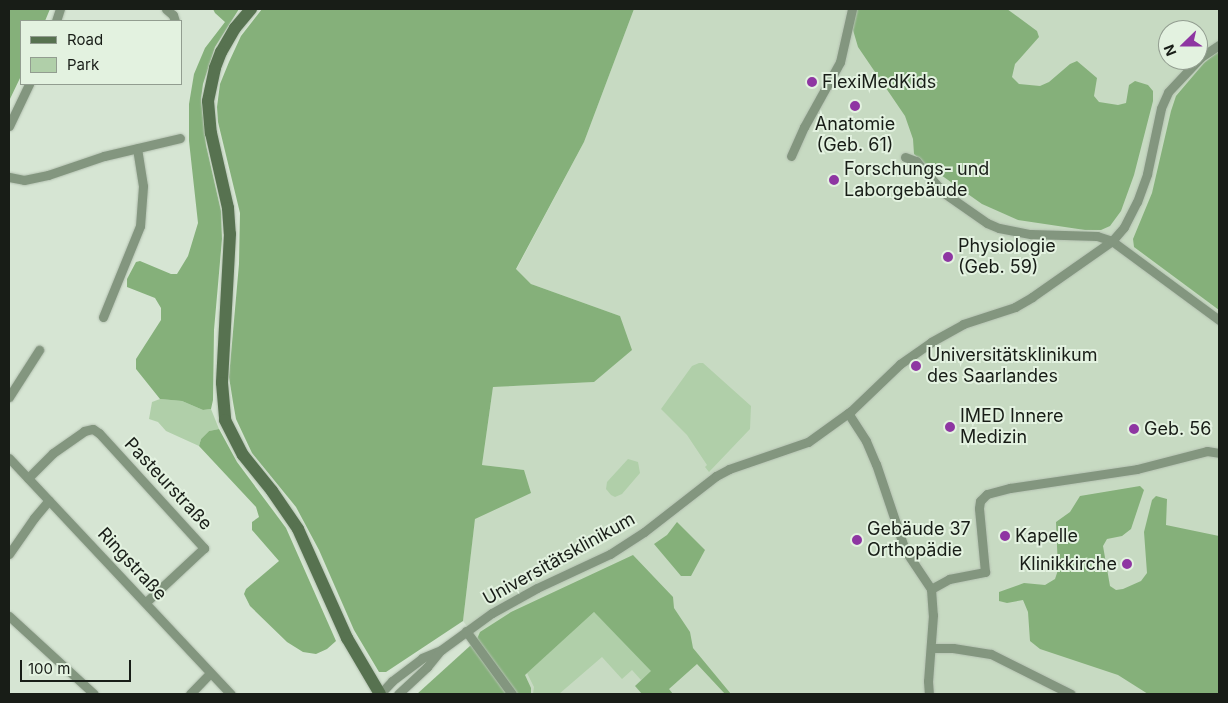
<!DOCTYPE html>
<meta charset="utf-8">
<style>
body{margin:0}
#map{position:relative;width:1228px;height:703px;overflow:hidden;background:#d6e5d3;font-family:Inter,sans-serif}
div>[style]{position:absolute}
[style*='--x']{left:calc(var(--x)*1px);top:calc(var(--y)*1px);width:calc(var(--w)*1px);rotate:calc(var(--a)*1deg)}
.built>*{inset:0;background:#c7dac2}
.green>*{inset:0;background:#b0cfa9}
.forest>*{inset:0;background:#85b07a}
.roads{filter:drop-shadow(0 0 1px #b4c1b1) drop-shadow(0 0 1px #b4c1b1)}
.street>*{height:9px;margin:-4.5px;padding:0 4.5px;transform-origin:4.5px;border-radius:4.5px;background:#83967f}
.secondary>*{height:12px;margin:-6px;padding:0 6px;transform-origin:6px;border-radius:6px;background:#577250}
.dots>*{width:14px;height:14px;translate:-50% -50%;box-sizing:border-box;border:2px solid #e3f2e0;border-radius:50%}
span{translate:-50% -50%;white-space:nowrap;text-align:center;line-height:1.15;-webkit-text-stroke:4px #e3f2e0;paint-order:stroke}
.poi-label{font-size:18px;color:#181d17}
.left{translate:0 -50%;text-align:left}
.right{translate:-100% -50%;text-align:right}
.street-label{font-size:18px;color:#181d17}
.frame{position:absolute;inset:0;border:10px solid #181d17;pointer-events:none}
.legend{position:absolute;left:20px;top:20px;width:162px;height:65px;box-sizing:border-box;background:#e3f2e0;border:1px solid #929d90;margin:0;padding:6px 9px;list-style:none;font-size:15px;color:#181d17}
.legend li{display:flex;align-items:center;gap:10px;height:25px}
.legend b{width:25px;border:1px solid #929d90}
.north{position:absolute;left:1158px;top:20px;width:50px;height:50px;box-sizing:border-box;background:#e3f2e0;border:1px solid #929d90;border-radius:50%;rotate:248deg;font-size:14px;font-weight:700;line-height:20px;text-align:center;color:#181d17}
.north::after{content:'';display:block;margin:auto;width:18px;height:22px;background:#8e36a2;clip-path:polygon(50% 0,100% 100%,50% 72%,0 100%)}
.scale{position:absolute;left:20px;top:660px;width:111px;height:22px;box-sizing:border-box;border:2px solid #181d17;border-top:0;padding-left:6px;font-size:15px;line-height:18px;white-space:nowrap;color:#181d17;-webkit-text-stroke:4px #e3f2e0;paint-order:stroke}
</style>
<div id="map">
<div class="built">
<i style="clip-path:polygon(evenodd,634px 9px,1219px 9px,1219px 694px,508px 694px,477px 639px,463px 621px,475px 518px,524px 470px,482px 465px,493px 387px,594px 382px,620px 316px,531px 284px,516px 270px,584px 142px,634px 9px,1168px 30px,1198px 30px,1198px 60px,1168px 60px,1168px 30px)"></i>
</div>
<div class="green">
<i style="clip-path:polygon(699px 363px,703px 363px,751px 406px,750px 429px,709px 472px,705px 467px,707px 465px,687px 435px,661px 409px,692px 366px)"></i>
<i style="clip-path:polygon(160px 399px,182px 401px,203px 410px,211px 409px,219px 429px,209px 431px,201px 439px,199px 446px,166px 431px,158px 422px,149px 419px,152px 402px)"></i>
<i style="clip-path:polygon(628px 459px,638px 462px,640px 473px,622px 494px,615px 497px,611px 495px,606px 489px,607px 482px)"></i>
<i style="clip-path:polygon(594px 612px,652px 671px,641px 680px,632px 670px,622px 679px,602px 657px,559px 694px,533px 694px,534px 687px,527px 673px)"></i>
</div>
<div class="forest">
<i style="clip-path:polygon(9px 9px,50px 9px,45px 21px,21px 21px,21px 76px,9px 101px)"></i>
<i style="clip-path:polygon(213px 9px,239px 9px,215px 47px,203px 84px,201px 99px,206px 145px,221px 211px,222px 239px,214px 330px,213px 400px,211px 409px,203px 410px,182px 401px,160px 399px,136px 369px,136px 359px,161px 320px,161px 308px,155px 298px,127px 287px,127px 279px,136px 262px,140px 261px,171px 274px,177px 274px,188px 256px,198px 223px,189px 141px,189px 104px,194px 74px,205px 48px,225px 22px,215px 13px)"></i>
<i style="clip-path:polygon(262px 9px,634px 9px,584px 142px,516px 269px,531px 284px,620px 316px,632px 350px,594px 382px,493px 387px,482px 465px,524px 470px,531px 493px,475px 519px,463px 621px,386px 672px,379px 672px,354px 630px,319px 550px,296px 507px,252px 453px,236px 419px,233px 402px,229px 377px,239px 264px,240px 213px,218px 122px,217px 107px,220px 84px,229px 62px,241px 36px)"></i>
<i style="clip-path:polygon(855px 9px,1007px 9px,1037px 31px,1039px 37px,1015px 64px,1012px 77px,1019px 84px,1040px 86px,1049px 82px,1070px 64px,1077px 61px,1097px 78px,1094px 96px,1099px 102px,1118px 105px,1126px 103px,1129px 85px,1135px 81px,1148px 85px,1153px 91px,1153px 101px,1134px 175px,1121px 211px,1110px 226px,1101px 230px,1085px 230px,1018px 220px,982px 204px,924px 163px,914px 154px,913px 139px,905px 116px,858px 47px,853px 30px)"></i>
<i style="clip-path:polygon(1219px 51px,1219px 310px,1134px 247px,1133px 239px,1152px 193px,1171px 111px,1176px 96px,1204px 63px)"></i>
<i style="clip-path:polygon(219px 429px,237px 462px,286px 528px,336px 641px,327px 649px,316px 654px,303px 652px,287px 642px,250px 606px,244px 594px,246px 589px,279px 561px,252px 530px,252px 522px,259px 517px,256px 507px,199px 446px,201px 439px,209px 431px)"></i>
<i style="clip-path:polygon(1140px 486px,1144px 490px,1131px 529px,1122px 536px,1107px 539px,1103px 546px,1110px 586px,1116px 590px,1123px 589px,1141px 581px,1147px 573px,1144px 532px,1152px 500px,1156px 496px,1167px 499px,1166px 525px,1219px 536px,1219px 694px,1148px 694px,1118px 675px,1040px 649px,1030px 641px,1028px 612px,1023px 600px,1007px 603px,999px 601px,999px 592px,1024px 583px,1045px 585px,1055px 579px,1058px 570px,1056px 522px,1070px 512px,1080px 496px)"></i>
<i style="clip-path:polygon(677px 522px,705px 550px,691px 576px,681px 576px,654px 544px,667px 535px)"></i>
<i style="clip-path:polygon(633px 555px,673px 597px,674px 608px,690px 632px,693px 648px,731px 694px,725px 694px,697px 664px,669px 689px,673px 694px,642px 694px,635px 686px,651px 671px,594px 612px,525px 675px,531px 688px,531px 694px,516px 694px,477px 639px,480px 632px,511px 612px)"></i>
<i style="clip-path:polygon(471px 645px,508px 694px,417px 694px)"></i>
</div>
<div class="roads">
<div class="street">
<i style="--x:166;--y:9;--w:9;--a:41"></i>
<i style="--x:173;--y:15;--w:6;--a:72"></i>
<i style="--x:56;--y:21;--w:13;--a:-72"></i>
<i style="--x:9;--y:126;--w:47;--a:-64.5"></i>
<i style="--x:791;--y:156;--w:32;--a:-66"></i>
<i style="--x:804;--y:127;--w:74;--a:-61"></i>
<i style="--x:840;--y:62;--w:54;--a:-77.2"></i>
<i style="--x:905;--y:157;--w:12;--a:20"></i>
<i style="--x:916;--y:161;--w:43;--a:48.8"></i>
<i style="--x:944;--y:193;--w:52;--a:34.9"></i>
<i style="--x:987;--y:223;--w:13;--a:23"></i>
<i style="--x:999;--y:228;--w:33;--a:11"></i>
<i style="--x:1031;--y:234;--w:66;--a:1.7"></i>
<i style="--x:1097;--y:236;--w:16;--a:18"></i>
<i style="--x:1112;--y:241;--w:133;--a:36.4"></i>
<i style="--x:9;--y:177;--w:15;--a:11"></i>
<i style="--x:24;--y:180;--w:25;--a:-12"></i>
<i style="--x:48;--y:175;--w:59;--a:-18.7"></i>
<i style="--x:104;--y:156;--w:78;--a:-13.3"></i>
<i style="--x:103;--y:317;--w:98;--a:-67.9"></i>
<i style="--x:140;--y:226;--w:40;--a:-85.7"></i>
<i style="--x:143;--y:186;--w:38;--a:-99"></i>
<i style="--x:9;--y:397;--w:56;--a:-57.4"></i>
<i style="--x:848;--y:413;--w:33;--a:57"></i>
<i style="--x:866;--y:441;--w:25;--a:67"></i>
<i style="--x:876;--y:464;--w:91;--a:71.4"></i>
<i style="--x:905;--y:550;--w:47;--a:56.3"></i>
<i style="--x:931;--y:589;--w:26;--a:86"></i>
<i style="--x:933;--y:615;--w:66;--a:94.3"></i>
<i style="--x:928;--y:681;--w:13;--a:86"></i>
<i style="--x:9;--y:458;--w:324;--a:46.8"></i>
<i style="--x:28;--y:478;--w:35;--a:-45"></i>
<i style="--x:53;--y:453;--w:38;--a:-35"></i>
<i style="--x:84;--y:431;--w:9;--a:-13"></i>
<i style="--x:93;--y:429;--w:7;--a:34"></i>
<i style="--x:99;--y:433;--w:156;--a:47.6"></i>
<i style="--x:204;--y:548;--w:79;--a:137"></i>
<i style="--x:9;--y:554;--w:44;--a:-55.2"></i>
<i style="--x:34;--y:518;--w:23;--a:-50"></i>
<i style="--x:931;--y:589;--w:21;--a:-29"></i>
<i style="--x:949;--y:579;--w:37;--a:-11"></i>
<i style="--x:985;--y:572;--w:64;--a:-95.4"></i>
<i style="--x:979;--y:508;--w:7;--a:-82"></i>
<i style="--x:980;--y:501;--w:10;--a:-45"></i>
<i style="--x:987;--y:494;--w:24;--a:-15"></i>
<i style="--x:1010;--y:488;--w:128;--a:-8.5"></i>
<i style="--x:1137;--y:469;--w:72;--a:-14.4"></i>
<i style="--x:1207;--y:451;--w:12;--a:9"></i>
<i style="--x:9;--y:616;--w:115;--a:42.5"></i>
<i style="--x:466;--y:631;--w:78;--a:53.9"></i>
<i style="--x:931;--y:648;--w:22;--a:0"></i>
<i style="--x:953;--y:648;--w:38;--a:9"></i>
<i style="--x:991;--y:654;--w:89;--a:26.6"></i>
<i style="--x:190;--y:694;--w:29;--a:-46"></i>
<i style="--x:380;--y:694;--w:18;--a:-47"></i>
<i style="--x:392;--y:681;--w:38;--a:-37"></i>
<i style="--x:422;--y:658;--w:21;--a:-23"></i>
<i style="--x:441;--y:650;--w:63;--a:-36"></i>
<i style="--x:492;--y:613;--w:51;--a:-29.1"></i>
<i style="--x:537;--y:588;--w:81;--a:-25"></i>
<i style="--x:610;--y:554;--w:40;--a:-32.9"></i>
<i style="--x:644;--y:532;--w:91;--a:-37.9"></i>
<i style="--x:716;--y:476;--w:15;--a:-28"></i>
<i style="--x:729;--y:469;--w:83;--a:-18.9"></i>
<i style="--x:808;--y:442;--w:53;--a:-35.8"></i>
<i style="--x:851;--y:411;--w:68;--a:-43.8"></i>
<i style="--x:900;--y:364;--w:38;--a:-35"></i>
<i style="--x:931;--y:342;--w:37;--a:-29"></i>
<i style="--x:963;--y:324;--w:55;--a:-18.1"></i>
<i style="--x:1015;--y:307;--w:20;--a:-30"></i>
<i style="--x:1032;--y:297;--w:98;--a:-35"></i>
<i style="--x:1112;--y:241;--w:18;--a:-49"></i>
<i style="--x:1124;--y:227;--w:28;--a:-63"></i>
<i style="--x:1137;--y:202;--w:30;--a:-70"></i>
<i style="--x:1147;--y:174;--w:67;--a:-78"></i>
<i style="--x:1161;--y:108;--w:17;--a:-66"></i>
<i style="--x:1168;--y:92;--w:48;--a:-46.7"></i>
<i style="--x:1201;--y:57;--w:22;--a:-34"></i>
<i style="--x:398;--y:694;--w:40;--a:-43"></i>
<i style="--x:427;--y:667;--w:19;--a:-51"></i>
</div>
<div class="secondary">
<i style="--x:251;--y:9;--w:25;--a:130"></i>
<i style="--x:235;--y:28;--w:28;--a:120"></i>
<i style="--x:221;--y:52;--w:17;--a:111"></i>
<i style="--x:215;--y:68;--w:34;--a:102"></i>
<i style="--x:208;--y:101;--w:32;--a:85"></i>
<i style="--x:211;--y:133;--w:77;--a:77.2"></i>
<i style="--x:228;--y:208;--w:26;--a:86"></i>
<i style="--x:230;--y:234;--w:149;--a:93.1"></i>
<i style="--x:222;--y:383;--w:37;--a:85"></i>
<i style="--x:225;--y:420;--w:39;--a:63"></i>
<i style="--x:243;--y:455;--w:46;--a:51.1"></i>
<i style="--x:272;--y:491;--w:46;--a:55.6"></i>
<i style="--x:298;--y:529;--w:120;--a:65.8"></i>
<i style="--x:347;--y:638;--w:65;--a:59.5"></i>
</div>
</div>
<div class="dots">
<i style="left:812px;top:82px;background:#8e36a2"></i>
<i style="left:855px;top:106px;background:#8e36a2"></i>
<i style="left:834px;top:180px;background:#8e36a2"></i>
<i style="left:948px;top:257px;background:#8e36a2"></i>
<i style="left:916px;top:366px;background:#8e36a2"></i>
<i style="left:950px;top:427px;background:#8e36a2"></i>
<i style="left:1134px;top:429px;background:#8e36a2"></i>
<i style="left:1005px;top:536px;background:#8e36a2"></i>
<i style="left:857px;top:540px;background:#8e36a2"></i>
<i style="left:1127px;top:564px;background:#8e36a2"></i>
</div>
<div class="poi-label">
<span class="left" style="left:822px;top:82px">FlexiMedKids</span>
<span style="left:855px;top:135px">Anatomie<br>(Geb. 61)</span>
<span class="left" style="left:844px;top:180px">Forschungs- und<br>Laborgebäude</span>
<span class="left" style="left:958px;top:257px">Physiologie<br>(Geb. 59)</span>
<span class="left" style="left:927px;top:366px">Universitätsklinikum<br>des Saarlandes</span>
<span class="left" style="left:960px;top:427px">IMED Innere<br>Medizin</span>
<span class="left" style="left:1144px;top:429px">Geb. 56</span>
<span class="left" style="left:867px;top:540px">Gebäude 37<br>Orthopädie</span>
<span class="left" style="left:1015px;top:536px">Kapelle</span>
<span class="right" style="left:1117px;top:564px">Klinikkirche</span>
</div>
<div class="street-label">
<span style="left:168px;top:484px;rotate:47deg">Pasteurstraße</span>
<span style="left:559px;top:559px;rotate:-29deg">Universitätsklinikum</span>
<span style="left:132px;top:564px;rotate:47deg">Ringstraße</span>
</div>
<div class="frame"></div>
<ul class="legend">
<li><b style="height:6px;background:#577250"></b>Road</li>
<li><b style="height:14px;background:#b0cfa9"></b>Park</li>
</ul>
<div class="north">N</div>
<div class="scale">100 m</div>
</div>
